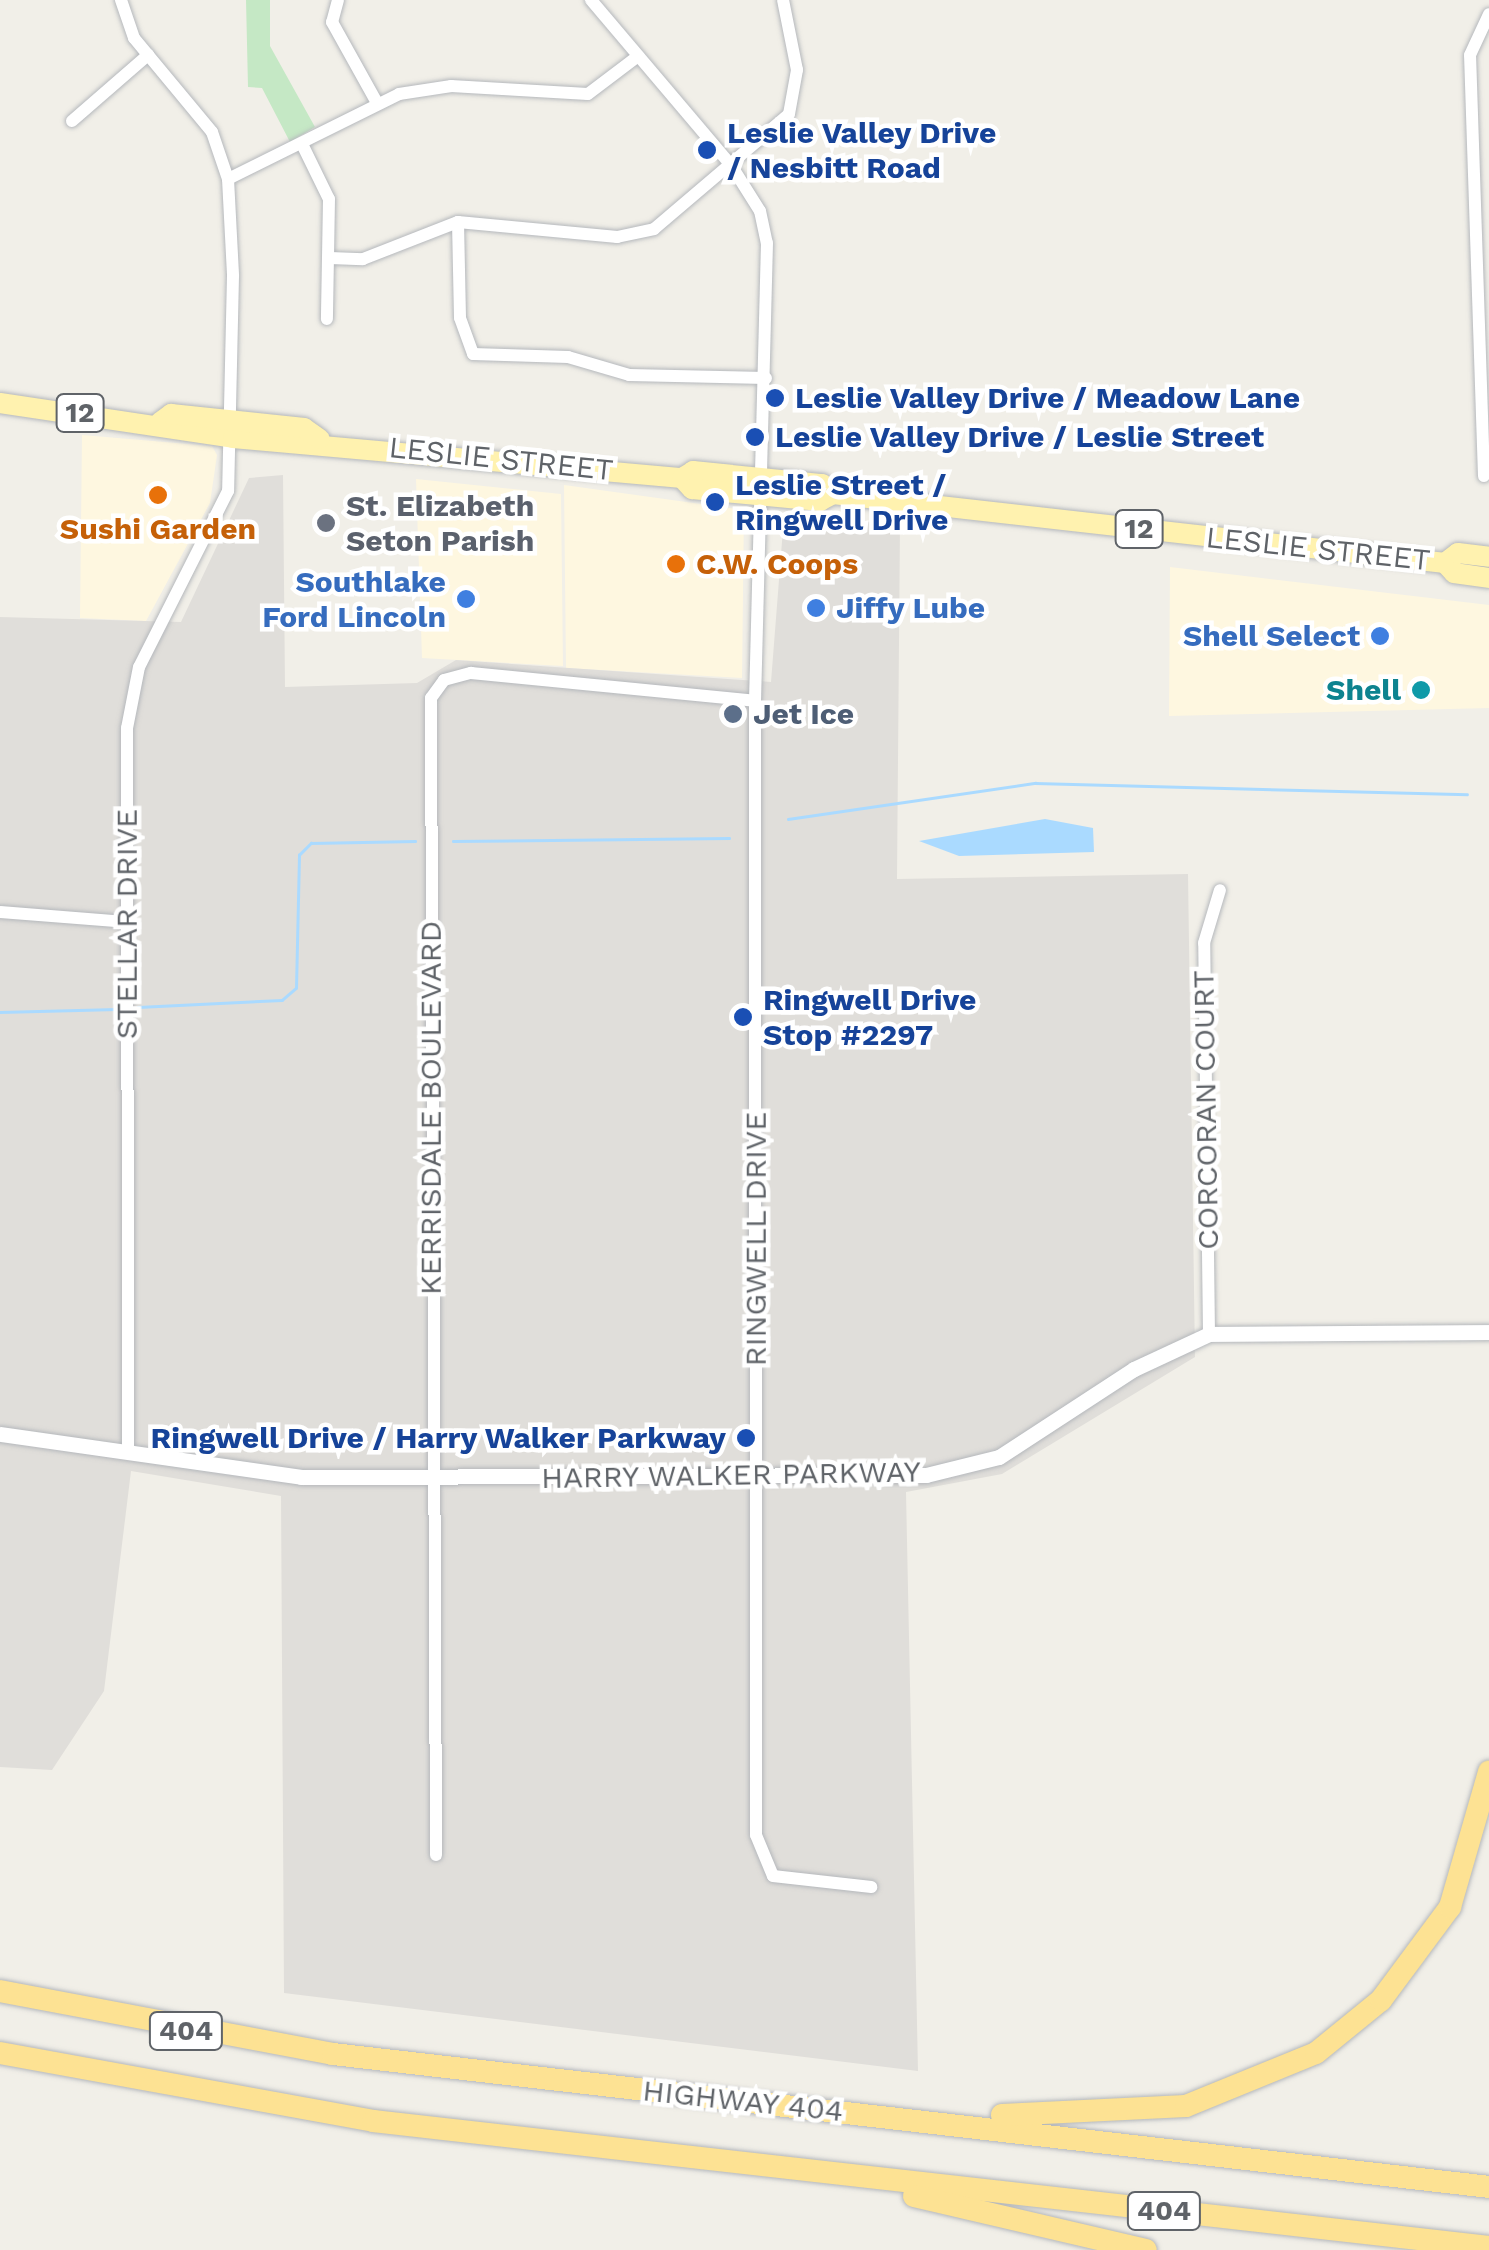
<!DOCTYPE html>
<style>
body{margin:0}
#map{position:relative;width:1489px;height:2250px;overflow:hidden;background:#f1efe8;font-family:"Work Sans",sans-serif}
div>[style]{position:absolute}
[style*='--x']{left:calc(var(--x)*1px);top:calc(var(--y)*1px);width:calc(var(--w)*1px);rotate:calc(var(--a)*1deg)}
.commercial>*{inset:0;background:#fef7e0}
.industrial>*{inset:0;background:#e0deda}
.green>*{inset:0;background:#c5e8c5}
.water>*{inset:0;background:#aadaff}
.stream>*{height:2.5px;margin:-1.25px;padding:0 1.25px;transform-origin:1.25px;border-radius:1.25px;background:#aadaff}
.roads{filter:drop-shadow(0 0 2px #b5b8bc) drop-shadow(0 0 2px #b5b8bc)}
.minor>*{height:12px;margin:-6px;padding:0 6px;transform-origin:6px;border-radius:6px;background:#fff}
.tertiary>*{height:15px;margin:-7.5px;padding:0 7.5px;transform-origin:7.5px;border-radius:7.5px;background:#fff}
.primary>*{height:20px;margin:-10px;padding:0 10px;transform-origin:10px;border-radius:10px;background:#fff2af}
.motorway>*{height:22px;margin:-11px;padding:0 11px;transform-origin:11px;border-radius:11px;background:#fde293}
.dots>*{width:28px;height:28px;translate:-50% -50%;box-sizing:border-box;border:5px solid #fff;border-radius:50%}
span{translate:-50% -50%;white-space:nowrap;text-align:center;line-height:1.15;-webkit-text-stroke:9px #fff;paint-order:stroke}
.shield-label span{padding:2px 8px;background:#fff;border:2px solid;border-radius:8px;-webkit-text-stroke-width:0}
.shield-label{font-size:28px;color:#5f6368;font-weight:700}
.transit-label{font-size:30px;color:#164399;font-weight:700}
.left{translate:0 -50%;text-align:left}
.right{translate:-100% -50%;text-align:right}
.street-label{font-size:30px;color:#5f6368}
.worship-label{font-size:30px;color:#5b616d;font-weight:700}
.food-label{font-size:30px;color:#c56008;font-weight:700}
.shop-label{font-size:30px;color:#366cbe;font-weight:700}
.culture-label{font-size:30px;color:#0d838f;font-weight:700}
.service-label{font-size:30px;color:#4e5e75;font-weight:700}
</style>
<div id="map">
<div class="commercial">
<i style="clip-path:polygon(82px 435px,212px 446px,217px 455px,210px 503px,146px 621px,80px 618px)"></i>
<i style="clip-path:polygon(416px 479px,561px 494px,563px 666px,422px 658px)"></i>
<i style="clip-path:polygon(564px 485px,744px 510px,742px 678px,566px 668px)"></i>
<i style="clip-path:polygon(1170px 567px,1489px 605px,1489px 708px,1169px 716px)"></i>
</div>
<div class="industrial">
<i style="clip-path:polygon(283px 475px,285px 687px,417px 683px,456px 660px,771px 682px,784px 516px,900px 524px,897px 879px,1188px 874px,1195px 1357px,1002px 1474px,906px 1492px,918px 2071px,284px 1993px,281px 1496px,131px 1471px,104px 1691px,52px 1770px,0 1767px,0 617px,181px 622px,249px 478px)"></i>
</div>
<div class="green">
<i style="clip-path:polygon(246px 0,270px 0,270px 46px,315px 127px,290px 142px,262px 88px,248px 87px)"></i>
</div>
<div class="water">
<i style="clip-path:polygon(1045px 819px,1093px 828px,1094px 852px,959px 856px,919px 841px)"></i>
</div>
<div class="stream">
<i style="--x:788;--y:819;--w:250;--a:-8.3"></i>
<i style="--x:1035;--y:783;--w:432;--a:1.5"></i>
<i style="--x:453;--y:841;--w:276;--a:-0.6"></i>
<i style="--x:138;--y:1007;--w:144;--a:-2.8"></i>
<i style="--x:282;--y:1000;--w:18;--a:-41"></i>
<i style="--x:296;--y:988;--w:133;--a:-88.7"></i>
<i style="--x:299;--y:855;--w:17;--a:-45"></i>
<i style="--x:311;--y:843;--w:104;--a:-1.1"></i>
<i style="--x:0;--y:1012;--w:117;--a:-1.5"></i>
</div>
<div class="roads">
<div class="minor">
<i style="--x:121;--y:0;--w:40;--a:71.1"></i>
<i style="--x:134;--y:38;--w:122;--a:50.3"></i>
<i style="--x:212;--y:132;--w:50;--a:71.2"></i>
<i style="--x:228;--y:179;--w:97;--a:87"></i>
<i style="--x:233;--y:276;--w:215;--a:91.3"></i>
<i style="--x:228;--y:491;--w:197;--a:116.8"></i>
<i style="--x:139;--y:667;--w:62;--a:101.1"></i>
<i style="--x:127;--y:728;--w:724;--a:89.92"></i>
<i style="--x:338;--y:0;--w:23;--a:105"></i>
<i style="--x:332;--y:22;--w:93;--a:60.9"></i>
<i style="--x:591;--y:0;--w:216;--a:49.7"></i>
<i style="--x:731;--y:165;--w:54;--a:57.8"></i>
<i style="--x:760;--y:211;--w:33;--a:78"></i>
<i style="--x:767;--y:243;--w:458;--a:91.5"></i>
<i style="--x:755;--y:701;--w:1134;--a:89.95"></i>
<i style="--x:756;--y:1835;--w:44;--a:67.5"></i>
<i style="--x:773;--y:1876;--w:99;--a:6.4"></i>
<i style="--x:72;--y:121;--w:101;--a:-41"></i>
<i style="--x:302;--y:144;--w:61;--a:63.9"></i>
<i style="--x:329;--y:199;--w:120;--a:91"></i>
<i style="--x:228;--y:179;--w:191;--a:-26.4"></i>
<i style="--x:399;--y:94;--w:53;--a:-8.7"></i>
<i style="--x:451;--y:86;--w:137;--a:3.3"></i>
<i style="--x:588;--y:94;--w:63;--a:-37.2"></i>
<i style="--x:458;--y:222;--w:96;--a:88.8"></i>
<i style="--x:460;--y:318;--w:38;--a:70"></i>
<i style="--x:473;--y:354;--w:95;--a:1.8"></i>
<i style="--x:568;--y:357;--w:64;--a:16.4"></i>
<i style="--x:629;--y:375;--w:137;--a:1.3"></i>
<i style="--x:330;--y:258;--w:33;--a:2"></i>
<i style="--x:363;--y:259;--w:102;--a:-21.3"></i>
<i style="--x:458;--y:222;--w:160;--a:5.4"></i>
<i style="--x:617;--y:237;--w:38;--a:-12"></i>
<i style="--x:654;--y:229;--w:177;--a:-40.4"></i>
<i style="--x:789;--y:114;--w:45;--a:-79.7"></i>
<i style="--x:797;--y:70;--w:71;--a:-101.3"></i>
<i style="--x:1484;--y:476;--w:421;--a:-91.9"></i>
<i style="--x:1470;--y:55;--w:45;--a:-65.1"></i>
<i style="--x:0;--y:912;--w:126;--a:4.5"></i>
<i style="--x:1209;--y:1334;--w:391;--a:-90.7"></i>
<i style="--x:1204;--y:943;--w:55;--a:-73.2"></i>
<i style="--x:436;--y:1855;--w:1157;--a:-90.25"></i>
<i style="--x:431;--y:698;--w:22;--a:-54"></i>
<i style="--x:444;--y:680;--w:28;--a:-15"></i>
<i style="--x:471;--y:673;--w:285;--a:5.6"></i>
</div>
<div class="tertiary">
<i style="--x:0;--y:1434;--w:304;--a:8.1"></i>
<i style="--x:301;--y:1477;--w:625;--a:-0.18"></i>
<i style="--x:926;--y:1475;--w:75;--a:-13.9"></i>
<i style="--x:999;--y:1457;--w:161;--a:-33.1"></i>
<i style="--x:1134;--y:1369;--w:83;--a:-25"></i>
<i style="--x:1209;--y:1334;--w:280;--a:-0.4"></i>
</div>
<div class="primary">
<i style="--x:0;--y:403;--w:236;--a:8.5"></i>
<i style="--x:233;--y:438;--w:451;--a:5.1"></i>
<i style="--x:682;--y:478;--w:13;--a:-32"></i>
<i style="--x:693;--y:471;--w:130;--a:5.8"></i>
<i style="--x:822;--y:484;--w:15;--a:42"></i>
<i style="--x:160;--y:422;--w:14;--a:-36"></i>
<i style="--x:171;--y:414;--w:134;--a:6"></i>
<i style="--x:304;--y:428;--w:19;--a:35"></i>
<i style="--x:682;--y:478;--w:15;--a:48"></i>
<i style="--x:692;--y:489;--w:129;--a:5.4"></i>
<i style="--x:820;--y:501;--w:15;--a:-28"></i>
<i style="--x:833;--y:494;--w:616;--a:6.43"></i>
<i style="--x:1445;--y:563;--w:13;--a:48"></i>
<i style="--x:1454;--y:573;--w:35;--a:8"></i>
<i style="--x:1445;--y:563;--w:16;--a:-38"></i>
<i style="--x:1458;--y:553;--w:31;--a:7"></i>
</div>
<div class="motorway">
<i style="--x:0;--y:1991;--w:339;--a:10.7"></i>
<i style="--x:333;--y:2054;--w:1164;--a:6.56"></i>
<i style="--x:0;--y:2053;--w:379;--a:10.3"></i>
<i style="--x:373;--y:2121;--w:1123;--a:6.44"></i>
<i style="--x:1002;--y:2115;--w:184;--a:-2.8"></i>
<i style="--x:1186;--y:2106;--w:140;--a:-22.2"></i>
<i style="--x:1316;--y:2053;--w:84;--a:-39.2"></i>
<i style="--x:1381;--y:2000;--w:116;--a:-53.4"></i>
<i style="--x:1450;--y:1907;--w:141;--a:-73.9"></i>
<i style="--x:914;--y:2196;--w:238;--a:13.1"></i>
</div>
</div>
<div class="dots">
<i style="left:707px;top:150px;background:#1a4fb4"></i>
<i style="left:775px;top:398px;background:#1a4fb4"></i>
<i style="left:755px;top:437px;background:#1a4fb4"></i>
<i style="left:158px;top:495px;background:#e8710a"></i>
<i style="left:715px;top:502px;background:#1a4fb4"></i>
<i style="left:326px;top:523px;background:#6b7280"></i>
<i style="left:676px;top:564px;background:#e8710a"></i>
<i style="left:466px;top:599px;background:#3f7fe0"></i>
<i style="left:816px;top:608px;background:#3f7fe0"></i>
<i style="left:1380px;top:636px;background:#3f7fe0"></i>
<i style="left:1421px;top:690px;background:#0f9aa8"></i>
<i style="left:733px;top:714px;background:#5c6f8a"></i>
<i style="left:743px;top:1017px;background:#1a4fb4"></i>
<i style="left:746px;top:1438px;background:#1a4fb4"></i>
</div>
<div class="shield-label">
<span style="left:80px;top:413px">12</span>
<span style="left:1139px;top:529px">12</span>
<span style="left:186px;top:2031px">404</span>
<span style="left:1164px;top:2211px">404</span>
</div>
<div class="transit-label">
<span class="left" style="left:727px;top:150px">Leslie Valley Drive<br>/ Nesbitt Road</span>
<span class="left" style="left:795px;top:398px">Leslie Valley Drive / Meadow Lane</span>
<span class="left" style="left:775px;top:437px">Leslie Valley Drive / Leslie Street</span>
<span class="left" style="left:735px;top:502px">Leslie Street /<br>Ringwell Drive</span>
<span class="left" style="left:763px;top:1017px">Ringwell Drive<br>Stop #2297</span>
<span class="right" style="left:726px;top:1438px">Ringwell Drive / Harry Walker Parkway</span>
</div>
<div class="street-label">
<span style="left:501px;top:459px;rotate:6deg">LESLIE STREET</span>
<span style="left:1318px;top:549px;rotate:6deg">LESLIE STREET</span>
<span style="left:127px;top:924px;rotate:-90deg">STELLAR DRIVE</span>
<span style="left:431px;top:1108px;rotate:-90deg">KERRISDALE BOULEVARD</span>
<span style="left:1206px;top:1110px;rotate:-91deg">CORCORAN COURT</span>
<span style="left:756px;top:1239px;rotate:-90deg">RINGWELL DRIVE</span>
<span style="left:731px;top:1475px;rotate:-1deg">HARRY WALKER PARKWAY</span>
<span style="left:743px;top:2101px;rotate:6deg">HIGHWAY 404</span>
</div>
<div class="worship-label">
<span class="left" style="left:346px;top:523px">St. Elizabeth<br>Seton Parish</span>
</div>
<div class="food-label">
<span style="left:158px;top:529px">Sushi Garden</span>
<span class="left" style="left:696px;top:564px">C.W. Coops</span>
</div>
<div class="shop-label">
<span class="right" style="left:446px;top:599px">Southlake<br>Ford Lincoln</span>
<span class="left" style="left:836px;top:608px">Jiffy Lube</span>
<span class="right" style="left:1360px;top:636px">Shell Select</span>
</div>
<div class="culture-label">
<span class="right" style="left:1401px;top:690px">Shell</span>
</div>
<div class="service-label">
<span class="left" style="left:753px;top:714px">Jet Ice</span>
</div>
</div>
